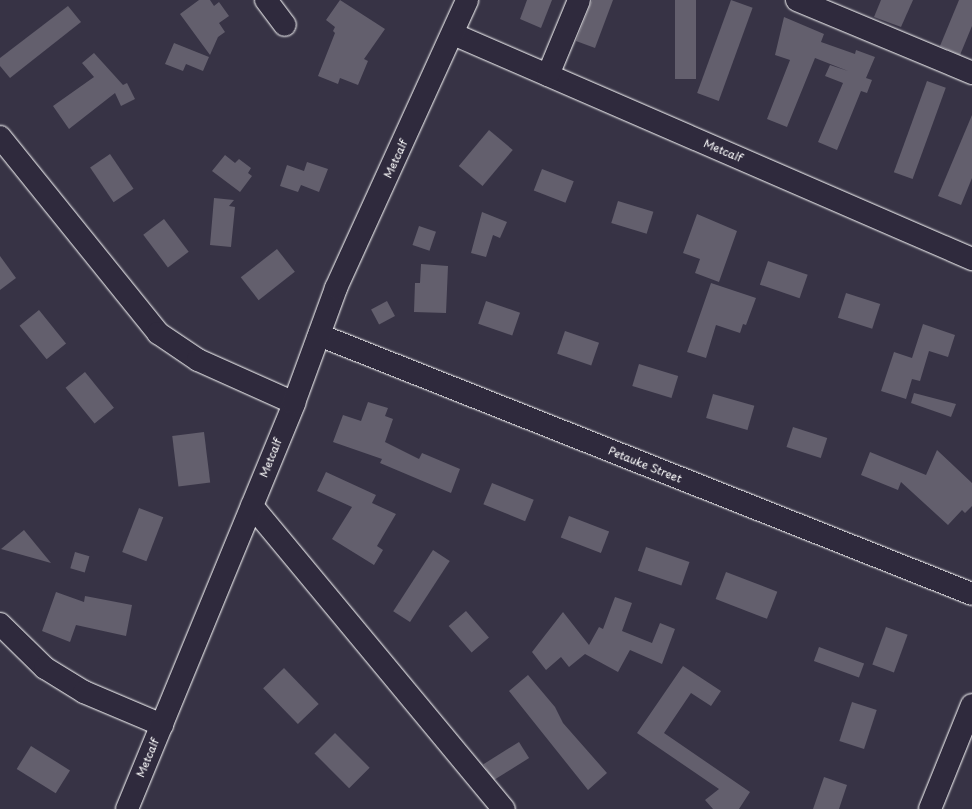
<!DOCTYPE html>
<style>
body{margin:0}
#map{position:relative;width:972px;height:809px;overflow:hidden;background:#373345;font-family:"Playpen Sans",sans-serif}
div>[style]{position:absolute}
[style*='--x']{left:calc(var(--x)*1px);top:calc(var(--y)*1px);width:calc(var(--w)*1px);rotate:calc(var(--a)*1deg)}
.building>*{inset:0;background:#635f6d;transform-origin:0 0}
.roads{filter:drop-shadow(0 0 1px #fff) drop-shadow(0 0 1px #fff)}
.minor>*{height:22px;margin:-11px;padding:0 11px;transform-origin:11px;border-radius:11px;background:#2f2a3d}
span{translate:-50% -50%;white-space:nowrap;text-align:center;line-height:1.15;-webkit-text-stroke:3.5px #2f2a3d;paint-order:stroke}
.street-label{font-size:11px;color:#fff}
</style>
<div id="map">
<div class="building">
<i style="clip-path:polygon(199px 0,210px 0,214px 6px,219px 2px,229px 16px,219px 23px,225px 32px,218px 37px,210px 55px,180px 14px)"></i>
<i style="clip-path:polygon(340px 0,385px 29px,364px 59px,368px 61px,358px 85px,340px 78px,338px 84px,318px 76px,335px 33px,333px 31px,335px 27px,326px 20px)"></i>
<i style="clip-path:polygon(527px 0,552px 0,541px 28px,520px 19px)"></i>
<i style="clip-path:polygon(592px 0,613px 0,595px 48px,576px 41px)"></i>
<i style="left:675px;top:0;width:21px;height:79px"></i>
<i style="left:731px;top:0;width:23px;height:99px;rotate:20deg"></i>
<i style="clip-path:polygon(881px 0,913px 0,901px 27px,874px 17px)"></i>
<i style="clip-path:polygon(959px 0,972px 0,972px 26px,960px 55px,940px 46px)"></i>
<i style="clip-path:polygon(68px 6px,81px 22px,10px 78px,0 66px,0 58px)"></i>
<i style="clip-path:polygon(784px 17px,824px 34px,821px 42px,855px 54px,856px 50px,875px 57px,866px 78px,872px 80px,867px 93px,861px 91px,837px 150px,818px 142px,843px 83px,825px 76px,830px 65px,848px 71px,815px 58px,787px 127px,767px 119px,790px 60px,775px 55px)"></i>
<i style="clip-path:polygon(174px 43px,209px 57px,203px 71px,186px 64px,183px 71px,165px 64px)"></i>
<i style="clip-path:polygon(94px 53px,123px 85px,127px 83px,135px 99px,121px 106px,115px 93px,69px 129px,53px 106px,94px 77px,82px 63px)"></i>
<i style="left:927px;top:81px;width:20px;height:97px;rotate:20deg"></i>
<i style="clip-path:polygon(972px 115px,972px 178px,961px 205px,938px 196px)"></i>
<i style="left:489px;top:130px;width:31px;height:47px;rotate:40deg"></i>
<i style="left:110px;top:154px;width:42px;height:24px;rotate:56deg"></i>
<i style="clip-path:polygon(225px 155px,235px 163px,239px 159px,251px 168px,248px 173px,252px 176px,240px 192px,212px 171px)"></i>
<i style="clip-path:polygon(307px 162px,328px 169px,319px 192px,301px 185px,298px 192px,280px 186px,287px 165px,304px 171px)"></i>
<i style="left:542px;top:169px;width:34px;height:23px;rotate:21deg"></i>
<i style="clip-path:polygon(214px 198px,234px 200px,229px 206px,235px 207px,231px 247px,210px 245px)"></i>
<i style="left:618px;top:201px;width:37px;height:23px;rotate:17deg"></i>
<i style="clip-path:polygon(482px 212px,507px 222px,500px 238px,493px 235px,486px 257px,471px 253px)"></i>
<i style="clip-path:polygon(697px 214px,737px 231px,719px 282px,695px 273px,700px 259px,683px 253px)"></i>
<i style="left:164px;top:219px;width:41px;height:26px;rotate:53deg"></i>
<i style="left:419px;top:226px;width:18px;height:20px;rotate:19deg"></i>
<i style="left:277px;top:249px;width:29px;height:46px;rotate:52deg"></i>
<i style="clip-path:polygon(0 256px,16px 278px,0 290px)"></i>
<i style="left:768px;top:261px;width:42px;height:25px;rotate:19deg"></i>
<i style="clip-path:polygon(421px 264px,448px 266px,446px 313px,414px 312px,415px 283px,420px 283px)"></i>
<i style="clip-path:polygon(711px 283px,756px 298px,746px 325px,743px 324px,740px 333px,716px 325px,706px 358px,687px 352px)"></i>
<i style="left:846px;top:293px;width:36px;height:26px;rotate:18deg"></i>
<i style="left:387px;top:301px;width:17px;height:18px;rotate:62deg"></i>
<i style="left:486px;top:301px;width:36px;height:24px;rotate:19deg"></i>
<i style="left:39px;top:310px;width:43px;height:25px;rotate:51deg"></i>
<i style="clip-path:polygon(923px 324px,955px 335px,948px 357px,929px 351px,920px 381px,912px 379px,906px 399px,881px 391px,894px 352px,912px 358px)"></i>
<i style="left:565px;top:331px;width:36px;height:24px;rotate:19deg"></i>
<i style="left:639px;top:364px;width:41px;height:23px;rotate:17deg"></i>
<i style="left:85px;top:372px;width:46px;height:25px;rotate:51deg"></i>
<i style="clip-path:polygon(914px 393px,956px 404px,951px 417px,911px 403px)"></i>
<i style="left:713px;top:394px;width:43px;height:25px;rotate:16deg"></i>
<i style="clip-path:polygon(368px 402px,388px 408px,385px 416px,393px 419px,385px 442px,419px 459px,422px 453px,460px 469px,451px 493px,380px 463px,382px 459px,333px 442px,343px 415px,361px 421px)"></i>
<i style="left:793px;top:427px;width:36px;height:21px;rotate:18deg"></i>
<i style="left:204px;top:432px;width:51px;height:32px;rotate:83deg"></i>
<i style="clip-path:polygon(937px 450px,972px 483px,972px 506px,965px 513px,962px 510px,948px 525px,901px 482px,898px 490px,861px 475px,870px 452px,926px 475px)"></i>
<i style="clip-path:polygon(326px 472px,376px 495px,372px 503px,396px 514px,377px 546px,383px 550px,374px 565px,332px 539px,352px 507px,317px 491px)"></i>
<i style="left:492px;top:483px;width:45px;height:23px;rotate:22deg"></i>
<i style="left:139px;top:508px;width:26px;height:47px;rotate:21deg"></i>
<i style="left:569px;top:516px;width:43px;height:23px;rotate:21deg"></i>
<i style="clip-path:polygon(24px 530px,51px 563px,1px 549px)"></i>
<i style="left:646px;top:547px;width:46px;height:25px;rotate:19deg"></i>
<i style="left:433px;top:550px;width:20px;height:73px;rotate:33deg"></i>
<i style="left:75px;top:552px;width:15px;height:17px;rotate:16deg"></i>
<i style="left:726px;top:572px;width:55px;height:29px;rotate:21deg"></i>
<i style="clip-path:polygon(56px 592px,84px 602px,85px 596px,132px 605px,126px 636px,76px 625px,70px 642px,42px 631px)"></i>
<i style="clip-path:polygon(615px 597px,632px 603px,622px 631px,652px 643px,660px 623px,675px 629px,662px 664px,630px 650px,618px 672px,585px 654px,569px 667px,561px 657px,546px 670px,532px 652px,563px 612px,589px 645px,599px 627px,603px 629px)"></i>
<i style="left:466px;top:611px;width:35px;height:23px;rotate:49deg"></i>
<i style="left:886px;top:627px;width:23px;height:40px;rotate:20deg"></i>
<i style="left:819px;top:647px;width:48px;height:15px;rotate:20deg"></i>
<i style="clip-path:polygon(683px 666px,721px 691px,711px 706px,691px 693px,664px 733px,750px 792px,739px 809px,713px 809px,705px 800px,719px 789px,637px 733px)"></i>
<i style="left:284px;top:668px;width:50px;height:29px;rotate:46deg"></i>
<i style="clip-path:polygon(528px 675px,555px 707px,563px 723px,607px 773px,588px 790px,509px 691px)"></i>
<i style="left:852px;top:702px;width:26px;height:41px;rotate:18deg"></i>
<i style="left:335px;top:733px;width:49px;height:29px;rotate:45deg"></i>
<i style="left:519px;top:742px;width:19px;height:42px;rotate:58deg"></i>
<i style="left:31px;top:746px;width:46px;height:27px;rotate:32deg"></i>
<i style="clip-path:polygon(824px 777px,847px 785px,839px 809px,813px 809px)"></i>
</div>
<div class="roads">
<div class="minor">
<i style="--x:266;--y:0;--w:31;--a:53"></i>
<i style="--x:797;--y:0;--w:190;--a:22.6"></i>
<i style="--x:453;--y:34;--w:566;--a:23.44"></i>
<i style="--x:548;--y:75;--w:81;--a:-67.5"></i>
<i style="--x:0;--y:137;--w:252;--a:51.1"></i>
<i style="--x:158;--y:333;--w:48;--a:34"></i>
<i style="--x:198;--y:360;--w:105;--a:24.1"></i>
<i style="--x:319;--y:335;--w:702;--a:21.63"></i>
<i style="--x:252;--y:506;--w:394;--a:50.3"></i>
<i style="--x:0;--y:624;--w:63;--a:44.4"></i>
<i style="--x:45;--y:668;--w:46;--a:31.6"></i>
<i style="--x:84;--y:692;--w:85;--a:22.9"></i>
<i style="--x:127;--y:809;--w:439;--a:-67.6"></i>
<i style="--x:294;--y:403;--w:122;--a:-69.9"></i>
<i style="--x:336;--y:288;--w:316;--a:-65.5"></i>
<i style="--x:930;--y:809;--w:112;--a:-68"></i>
</div>
</div>
<div class="street-label">
<span style="left:723px;top:151px;rotate:23deg">Metcalf</span>
<span style="left:396px;top:159px;rotate:-65deg">Metcalf</span>
<span style="left:271px;top:458px;rotate:-68deg">Metcalf</span>
<span style="left:645px;top:465px;rotate:22deg">Petauke Street</span>
<span style="left:148px;top:758px;rotate:-67deg">Metcalf</span>
</div>
</div>
